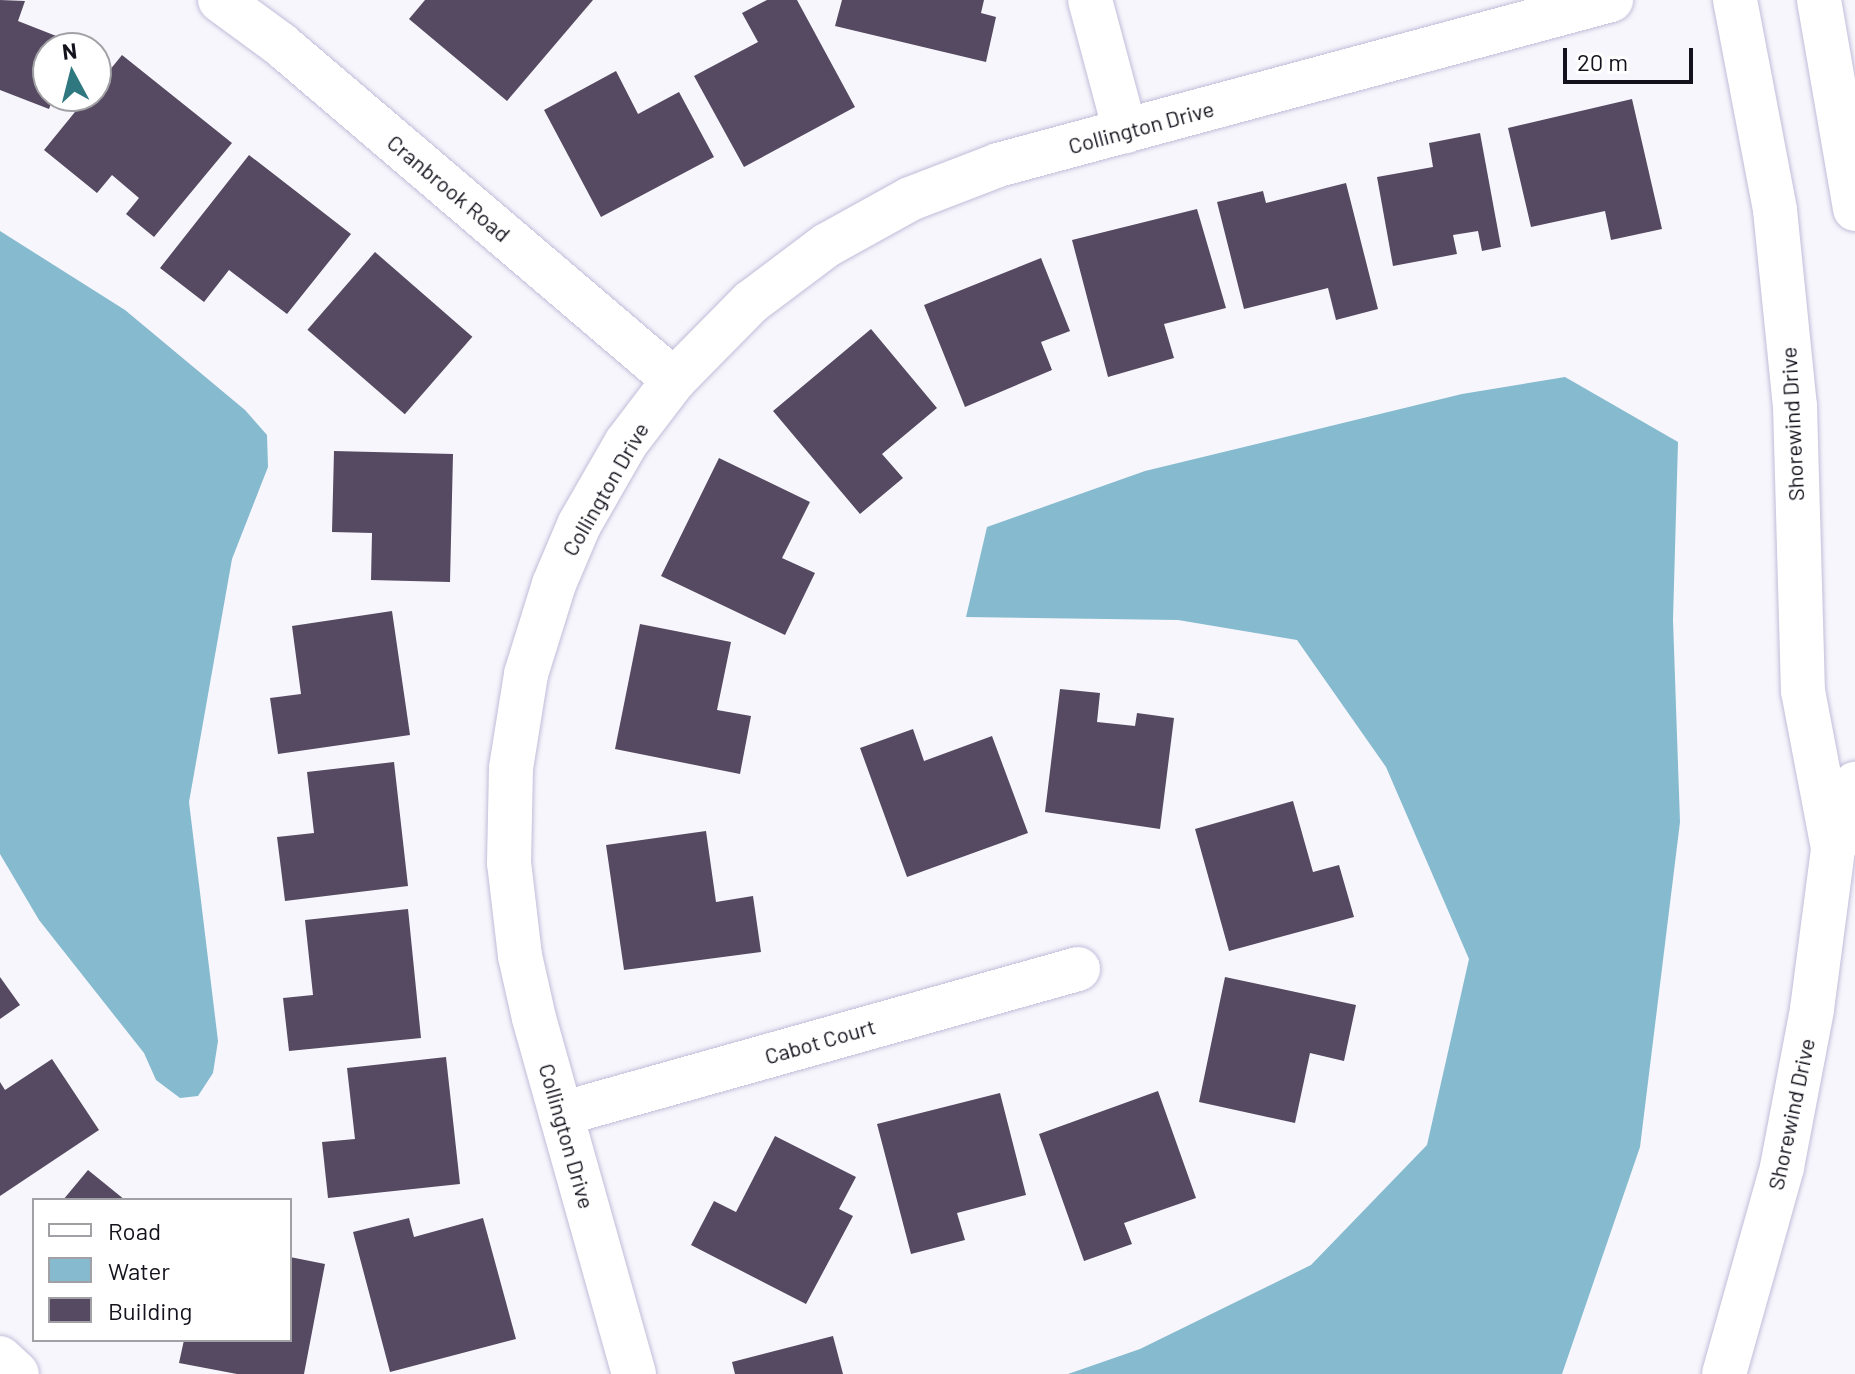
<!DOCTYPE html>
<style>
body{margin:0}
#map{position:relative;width:1855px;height:1374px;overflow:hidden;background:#f7f6fc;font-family:Barlow,sans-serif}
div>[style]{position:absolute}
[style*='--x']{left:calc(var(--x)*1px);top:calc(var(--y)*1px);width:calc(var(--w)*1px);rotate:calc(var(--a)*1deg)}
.water>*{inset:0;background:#85bacf}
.building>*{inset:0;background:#554a61;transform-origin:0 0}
.roads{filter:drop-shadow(0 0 2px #c2bcd9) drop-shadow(0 0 2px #c2bcd9)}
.street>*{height:44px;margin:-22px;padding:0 22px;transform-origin:22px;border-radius:22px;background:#fff}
span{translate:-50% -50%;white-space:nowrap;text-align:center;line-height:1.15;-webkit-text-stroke:8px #fff;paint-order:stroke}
.street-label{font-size:22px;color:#14121c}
.legend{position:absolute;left:32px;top:1198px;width:260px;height:144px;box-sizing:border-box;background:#fff;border:2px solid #a1a0a4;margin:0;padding:10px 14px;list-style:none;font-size:24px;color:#14121c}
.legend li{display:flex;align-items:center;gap:16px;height:40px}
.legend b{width:40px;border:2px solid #a1a0a4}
.north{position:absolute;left:32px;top:32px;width:80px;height:80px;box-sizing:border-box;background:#fff;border:2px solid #a1a0a4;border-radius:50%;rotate:353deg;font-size:22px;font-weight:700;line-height:32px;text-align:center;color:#14121c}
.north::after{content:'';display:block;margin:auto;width:28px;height:36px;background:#2f787f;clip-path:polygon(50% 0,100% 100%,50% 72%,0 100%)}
.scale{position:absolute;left:1563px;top:48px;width:130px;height:36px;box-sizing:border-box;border:4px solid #14121c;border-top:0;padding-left:10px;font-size:24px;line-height:28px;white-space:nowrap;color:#14121c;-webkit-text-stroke:6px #fff;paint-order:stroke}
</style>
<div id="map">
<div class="water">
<i style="clip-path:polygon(0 231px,125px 310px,245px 410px,267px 435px,268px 467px,232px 559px,189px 802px,218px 1041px,213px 1073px,198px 1096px,180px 1098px,156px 1080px,144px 1053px,39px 920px,0 854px)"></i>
<i style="clip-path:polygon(1565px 377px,1678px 442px,1673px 620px,1680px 822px,1640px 1147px,1562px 1374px,1068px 1374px,1140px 1349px,1311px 1265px,1427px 1145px,1469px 959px,1386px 767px,1297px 640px,1178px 620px,966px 617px,987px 527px,1145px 471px,1462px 394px)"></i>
</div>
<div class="building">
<i style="clip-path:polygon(0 0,25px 1px,18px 21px,74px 43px,72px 48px,48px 48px,48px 96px,54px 96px,49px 109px,0 90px)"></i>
<i style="clip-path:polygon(425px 0,593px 0,507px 101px,409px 19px)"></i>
<i style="clip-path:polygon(767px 0,797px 0,855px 107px,744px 167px,694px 76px,758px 42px,742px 13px)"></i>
<i style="clip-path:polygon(842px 0,984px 0,981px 13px,996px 17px,986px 62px,835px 26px)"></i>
<i style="clip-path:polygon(122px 55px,232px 143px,154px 237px,126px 214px,139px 198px,112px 175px,97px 193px,44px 150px,88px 96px,96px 96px,96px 87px)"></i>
<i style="clip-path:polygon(616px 71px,638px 114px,679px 92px,714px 157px,601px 217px,544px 110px)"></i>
<i style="clip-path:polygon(1632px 99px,1662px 229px,1611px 240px,1605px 211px,1531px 227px,1508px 128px)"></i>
<i style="clip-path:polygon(1480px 133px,1501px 247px,1482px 251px,1478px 231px,1453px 235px,1457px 254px,1393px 266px,1377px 177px,1433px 167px,1429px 143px)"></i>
<i style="clip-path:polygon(249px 155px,351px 234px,287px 314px,229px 270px,204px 302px,160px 268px)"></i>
<i style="clip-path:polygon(1346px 183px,1378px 309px,1336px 320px,1328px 288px,1244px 309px,1217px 202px,1263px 191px,1266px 203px)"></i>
<i style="clip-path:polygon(1197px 209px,1226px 308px,1164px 324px,1174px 358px,1108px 377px,1072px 240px)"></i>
<i style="left:375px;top:252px;width:129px;height:103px;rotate:41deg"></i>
<i style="clip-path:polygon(1041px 258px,1070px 331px,1041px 342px,1052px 370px,965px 407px,924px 305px)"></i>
<i style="clip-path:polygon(871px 329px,937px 408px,882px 454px,903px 478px,860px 514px,773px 411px)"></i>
<i style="clip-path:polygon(334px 451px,453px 454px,450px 582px,371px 580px,372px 533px,332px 532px)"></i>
<i style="clip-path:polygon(719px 458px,810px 502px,782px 558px,815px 573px,785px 635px,661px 576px)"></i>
<i style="clip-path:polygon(392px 611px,410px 735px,278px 754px,270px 698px,301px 694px,292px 626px)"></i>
<i style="clip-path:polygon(640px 624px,731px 642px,717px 710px,751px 716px,740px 774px,615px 749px)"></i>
<i style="clip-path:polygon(1060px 689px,1100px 693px,1097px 722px,1135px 726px,1137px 713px,1174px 718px,1160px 829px,1045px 812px)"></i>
<i style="clip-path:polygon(913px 729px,924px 761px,992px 736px,1028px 833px,907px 877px,860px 748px)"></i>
<i style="clip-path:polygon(394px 762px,408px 886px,285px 901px,277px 837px,314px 833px,307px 772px)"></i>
<i style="clip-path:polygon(1293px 801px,1313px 872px,1339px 865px,1354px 917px,1229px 951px,1195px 829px)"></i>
<i style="clip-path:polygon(706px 831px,716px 902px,753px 896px,761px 952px,624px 970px,606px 845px)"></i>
<i style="clip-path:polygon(408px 909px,421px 1038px,289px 1051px,283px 998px,313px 995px,305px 920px)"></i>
<i style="clip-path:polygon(0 977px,20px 1005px,0 1019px)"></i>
<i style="clip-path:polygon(1225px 977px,1356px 1005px,1344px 1061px,1310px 1053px,1295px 1123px,1199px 1102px)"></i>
<i style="clip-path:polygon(446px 1057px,460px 1184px,328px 1198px,322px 1142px,355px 1139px,347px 1068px)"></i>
<i style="clip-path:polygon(52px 1059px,99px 1130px,0 1196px,0 1082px,5px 1090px)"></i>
<i style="clip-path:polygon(1158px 1091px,1196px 1198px,1124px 1223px,1132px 1244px,1084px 1261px,1039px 1134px)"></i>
<i style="clip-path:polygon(1000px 1093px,1026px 1195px,957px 1213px,965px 1240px,911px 1254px,877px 1124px)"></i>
<i style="clip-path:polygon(775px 1136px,856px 1177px,839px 1209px,853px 1216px,806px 1304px,691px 1245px,714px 1201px,736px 1212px)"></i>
<i style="clip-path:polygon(88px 1170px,125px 1200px,63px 1200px)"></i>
<i style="clip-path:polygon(409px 1218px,414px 1237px,483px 1218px,516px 1339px,390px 1372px,353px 1232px)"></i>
<i style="clip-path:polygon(290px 1257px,325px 1264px,304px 1374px,237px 1374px,179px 1363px,184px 1340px,290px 1340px)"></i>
<i style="clip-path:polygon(833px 1336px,843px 1374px,735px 1374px,732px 1362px)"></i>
</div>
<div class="roads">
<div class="street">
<i style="--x:220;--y:0;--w:74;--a:36.3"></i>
<i style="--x:280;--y:44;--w:518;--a:40.46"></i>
<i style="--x:1090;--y:0;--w:136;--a:75"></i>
<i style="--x:1735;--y:0;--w:214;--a:79.2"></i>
<i style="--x:1775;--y:210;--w:197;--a:84.2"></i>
<i style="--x:1795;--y:406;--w:285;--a:88.4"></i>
<i style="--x:1803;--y:691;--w:161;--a:79.2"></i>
<i style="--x:1819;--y:0;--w:212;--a:80.2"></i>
<i style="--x:561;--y:1114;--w:537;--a:-15.67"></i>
<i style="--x:0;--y:1358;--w:23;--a:43"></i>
<i style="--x:634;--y:1374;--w:370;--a:-105.7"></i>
<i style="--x:534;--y:1018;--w:64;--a:-102.7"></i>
<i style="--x:520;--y:956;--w:94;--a:-96.7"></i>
<i style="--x:509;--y:863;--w:95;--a:-88.8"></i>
<i style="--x:511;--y:768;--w:95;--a:-80.9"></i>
<i style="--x:526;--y:674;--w:94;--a:-72.7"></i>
<i style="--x:554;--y:584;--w:64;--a:-67"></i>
<i style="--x:579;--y:525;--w:95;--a:-60.2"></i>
<i style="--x:626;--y:443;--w:79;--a:-52.7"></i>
<i style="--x:674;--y:380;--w:110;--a:-45.4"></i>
<i style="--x:751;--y:302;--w:95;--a:-36.9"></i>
<i style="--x:827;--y:245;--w:95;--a:-29"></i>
<i style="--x:910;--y:199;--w:94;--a:-21.1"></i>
<i style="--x:998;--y:165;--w:635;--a:-15.07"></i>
<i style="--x:1724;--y:1374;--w:215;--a:-74.3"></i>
<i style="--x:1782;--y:1167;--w:161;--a:-79.2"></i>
<i style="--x:1812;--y:1009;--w:161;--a:-82.5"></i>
<i style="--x:1833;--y:849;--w:69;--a:-71.3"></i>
</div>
</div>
<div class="street-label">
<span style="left:1141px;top:127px;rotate:-15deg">Collington Drive</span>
<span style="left:449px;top:188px;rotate:40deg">Cranbrook Road</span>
<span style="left:1792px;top:424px;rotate:-93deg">Shorewind Drive</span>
<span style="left:605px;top:489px;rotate:-60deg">Collington Drive</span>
<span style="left:820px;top:1041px;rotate:-16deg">Cabot Court</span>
<span style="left:1791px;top:1114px;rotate:-78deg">Shorewind Drive</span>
<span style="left:567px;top:1136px;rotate:74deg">Collington Drive</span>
</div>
<ul class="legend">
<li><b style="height:10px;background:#fff"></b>Road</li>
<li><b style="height:22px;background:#85bacf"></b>Water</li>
<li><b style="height:22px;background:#554a61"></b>Building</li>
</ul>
<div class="north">N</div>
<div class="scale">20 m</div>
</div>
